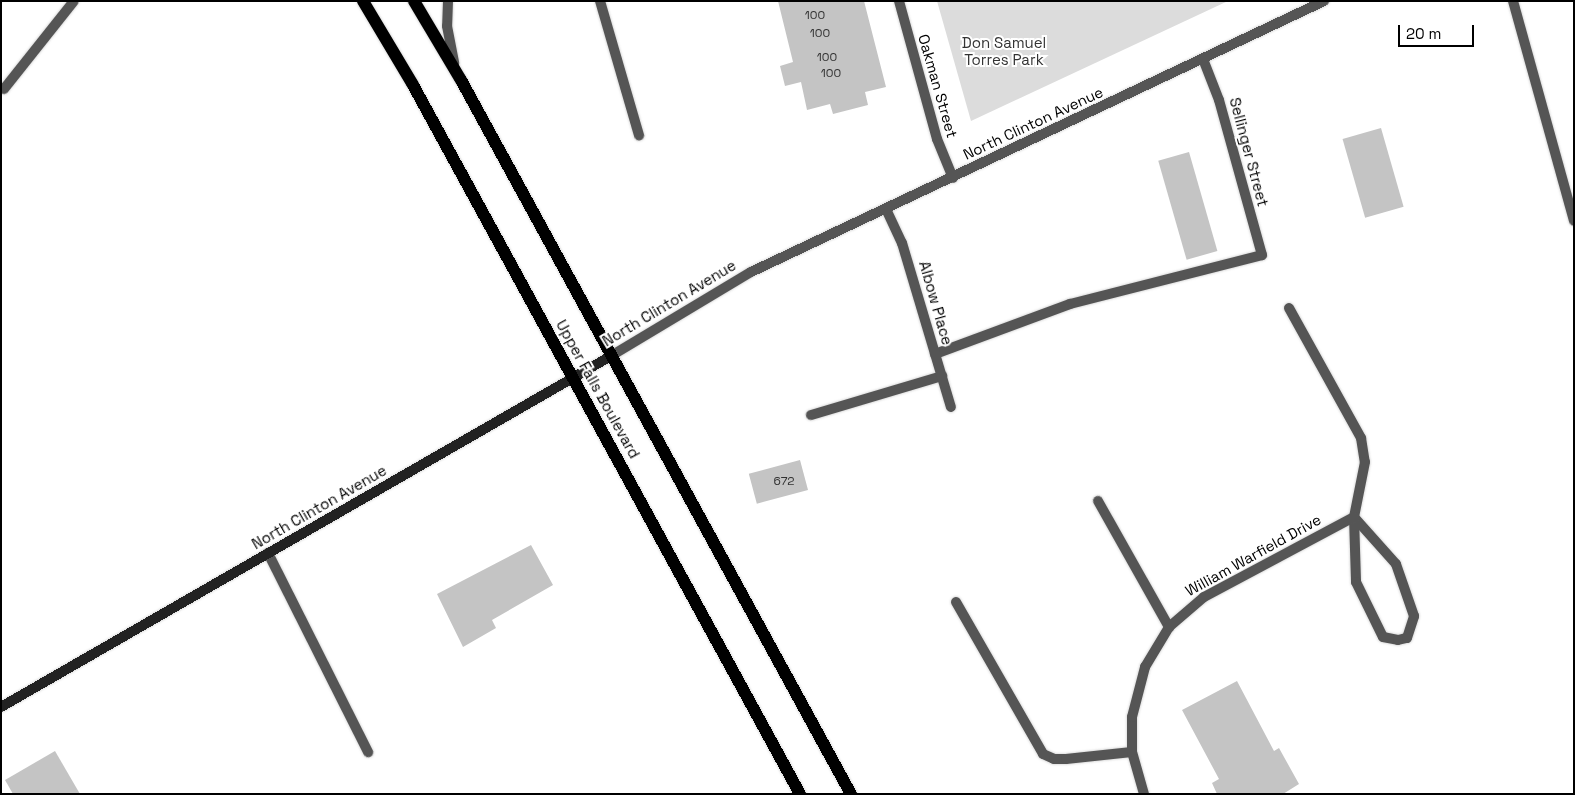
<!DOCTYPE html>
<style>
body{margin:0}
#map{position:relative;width:1575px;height:795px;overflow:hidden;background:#fff;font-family:"Space Grotesk",sans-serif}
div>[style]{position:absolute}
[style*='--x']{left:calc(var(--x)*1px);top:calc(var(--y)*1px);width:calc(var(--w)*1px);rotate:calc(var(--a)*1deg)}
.green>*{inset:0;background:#dcdcdc}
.building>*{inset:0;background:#c4c4c4;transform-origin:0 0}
.roads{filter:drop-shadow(0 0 1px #dbdbdb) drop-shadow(0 0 1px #dbdbdb)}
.service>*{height:10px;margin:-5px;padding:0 5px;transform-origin:5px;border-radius:5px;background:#555}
.minor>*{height:10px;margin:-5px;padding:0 5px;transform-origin:5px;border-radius:5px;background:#555}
.tertiary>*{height:10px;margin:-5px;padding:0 5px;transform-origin:5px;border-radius:5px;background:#555}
.secondary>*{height:10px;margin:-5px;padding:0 5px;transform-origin:5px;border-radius:5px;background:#222}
.primary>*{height:12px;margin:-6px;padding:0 6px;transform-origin:6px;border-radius:6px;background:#000}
span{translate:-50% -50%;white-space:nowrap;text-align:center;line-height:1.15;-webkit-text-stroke:4px #fff;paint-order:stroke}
.number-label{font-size:12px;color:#313131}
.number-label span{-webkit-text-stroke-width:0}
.park-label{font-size:15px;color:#333}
.street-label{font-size:15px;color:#000}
.frame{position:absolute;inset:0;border:2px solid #000;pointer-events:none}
.scale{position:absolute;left:1398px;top:25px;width:76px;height:22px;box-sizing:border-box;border:2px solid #000;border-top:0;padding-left:6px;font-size:15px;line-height:18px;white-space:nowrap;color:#000;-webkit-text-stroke:4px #fff;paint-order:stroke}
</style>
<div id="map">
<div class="green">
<i style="clip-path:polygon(937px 1px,1228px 1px,971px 121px)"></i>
</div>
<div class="building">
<i style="clip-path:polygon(778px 1px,864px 1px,886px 87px,865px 92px,868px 105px,833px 114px,830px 104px,807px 110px,801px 82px,785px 86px,780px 66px,793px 62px)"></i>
<i style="left:1381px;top:128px;width:82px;height:40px;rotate:74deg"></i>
<i style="left:1189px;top:152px;width:103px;height:32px;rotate:74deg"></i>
<i style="left:800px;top:460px;width:31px;height:53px;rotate:75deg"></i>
<i style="clip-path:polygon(531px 545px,553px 585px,492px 620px,496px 628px,463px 647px,437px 594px)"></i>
<i style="clip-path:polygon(1237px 681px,1274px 751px,1279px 748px,1299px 784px,1283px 794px,1217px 794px,1212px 783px,1219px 779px,1182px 710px)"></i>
<i style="clip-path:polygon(55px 751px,80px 794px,13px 794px,5px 780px)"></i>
</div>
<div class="roads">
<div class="service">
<i style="--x:600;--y:1;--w:140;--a:73.8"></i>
<i style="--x:4;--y:89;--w:112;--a:-51.5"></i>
<i style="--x:1289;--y:308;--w:149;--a:61"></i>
<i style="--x:1361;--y:438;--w:24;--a:81"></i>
<i style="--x:1365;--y:462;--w:56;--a:101.3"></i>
<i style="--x:1354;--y:517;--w:65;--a:88.2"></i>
<i style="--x:1356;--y:582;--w:61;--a:63.9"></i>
<i style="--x:1383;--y:637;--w:15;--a:11"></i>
<i style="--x:1398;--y:640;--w:9;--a:-13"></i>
<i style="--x:1407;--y:638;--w:23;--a:-72"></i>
<i style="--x:1414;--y:616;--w:55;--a:-109.1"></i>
<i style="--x:1396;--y:564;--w:63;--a:-131.8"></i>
<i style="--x:935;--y:354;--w:144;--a:-20.3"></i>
<i style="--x:1070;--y:304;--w:198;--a:-14.3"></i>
<i style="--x:811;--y:415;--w:137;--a:-16.6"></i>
<i style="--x:1098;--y:501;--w:145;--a:60.6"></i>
<i style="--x:268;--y:553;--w:223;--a:63.3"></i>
<i style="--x:956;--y:602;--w:175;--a:60.2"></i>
<i style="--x:1043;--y:754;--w:12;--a:24"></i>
<i style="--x:1054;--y:759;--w:12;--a:0"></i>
<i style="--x:1066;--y:759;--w:66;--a:-6.1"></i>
</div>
<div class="minor">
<i style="--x:448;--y:1;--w:25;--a:92"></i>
<i style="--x:447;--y:26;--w:38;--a:79"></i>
<i style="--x:899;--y:1;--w:143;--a:74.6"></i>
<i style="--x:937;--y:139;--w:42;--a:67.7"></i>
<i style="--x:1513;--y:1;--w:228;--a:74.5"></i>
<i style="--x:1203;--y:59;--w:44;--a:68.7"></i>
<i style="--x:1219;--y:100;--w:161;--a:74.5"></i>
<i style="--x:886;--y:209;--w:38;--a:65"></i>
<i style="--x:902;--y:243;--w:171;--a:73.4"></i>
<i style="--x:1144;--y:794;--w:44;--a:-105.9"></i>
<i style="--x:1132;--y:752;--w:35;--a:-90"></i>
<i style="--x:1132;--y:717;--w:52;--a:-75.4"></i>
<i style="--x:1145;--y:667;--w:47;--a:-59"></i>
<i style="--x:1169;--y:627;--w:46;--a:-40.6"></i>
<i style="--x:1204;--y:597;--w:170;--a:-28.1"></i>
</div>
<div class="tertiary">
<i style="--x:611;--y:356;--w:163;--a:-31"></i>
<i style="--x:751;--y:272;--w:634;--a:-25.31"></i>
</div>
<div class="secondary">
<i style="--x:1;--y:707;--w:704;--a:-29.92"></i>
</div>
<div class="primary">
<i style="--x:363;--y:1;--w:98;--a:59.2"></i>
<i style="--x:413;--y:85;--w:808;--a:61.37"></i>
<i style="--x:414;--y:1;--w:92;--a:59.3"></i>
<i style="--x:461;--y:80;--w:814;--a:61.36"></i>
</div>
</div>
<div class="number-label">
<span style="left:815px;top:16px">100</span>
<span style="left:820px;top:34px">100</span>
<span style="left:827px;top:58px">100</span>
<span style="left:831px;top:74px">100</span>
<span style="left:784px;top:482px">672</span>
</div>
<div class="park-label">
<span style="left:1004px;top:51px">Don Samuel<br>Torres Park</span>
</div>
<div class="street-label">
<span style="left:938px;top:86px;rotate:74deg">Oakman Street</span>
<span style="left:1033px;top:123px;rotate:-25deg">North Clinton Avenue</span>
<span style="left:1249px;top:152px;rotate:75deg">Sellinger Street</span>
<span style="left:669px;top:303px;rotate:-31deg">North Clinton Avenue</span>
<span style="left:936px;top:303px;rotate:74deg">Albow Place</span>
<span style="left:598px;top:389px;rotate:61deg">Upper Falls Boulevard</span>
<span style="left:319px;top:507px;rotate:-30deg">North Clinton Avenue</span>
<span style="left:1253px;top:555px;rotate:-29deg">William Warfield Drive</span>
</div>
<div class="frame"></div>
<div class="scale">20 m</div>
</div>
